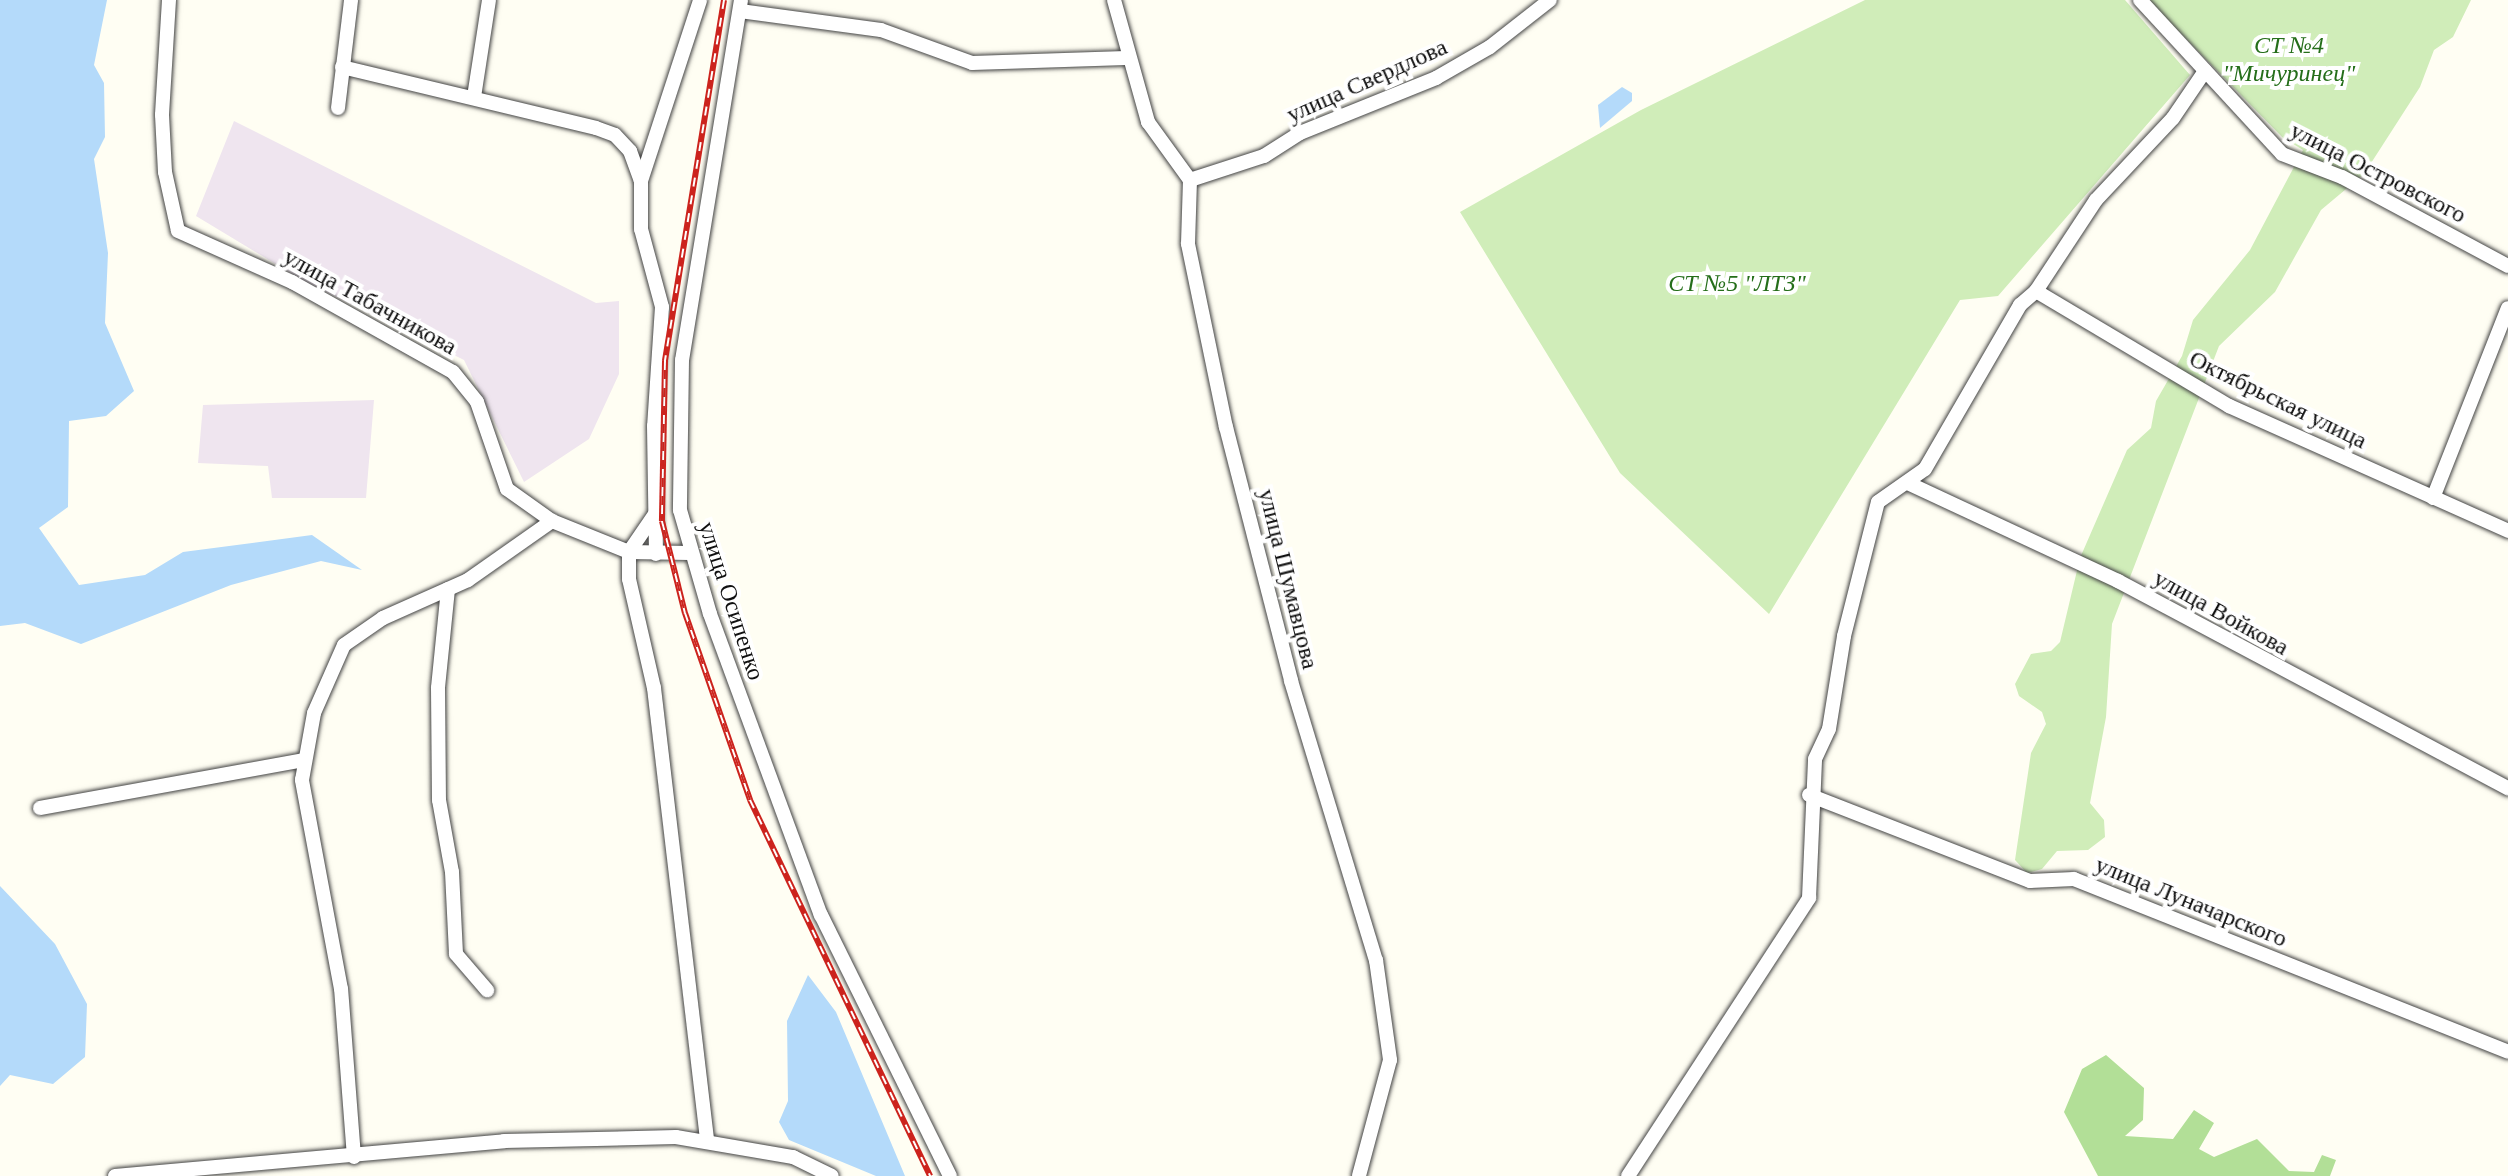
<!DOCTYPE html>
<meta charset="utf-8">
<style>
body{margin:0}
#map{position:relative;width:2508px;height:1176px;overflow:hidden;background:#fffef3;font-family:"Times New Roman",serif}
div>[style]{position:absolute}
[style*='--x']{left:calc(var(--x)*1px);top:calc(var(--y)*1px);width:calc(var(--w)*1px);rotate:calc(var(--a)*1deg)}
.industrial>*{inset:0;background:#efe5ef}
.green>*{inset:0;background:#d0edb9}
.forest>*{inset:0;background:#b2df97}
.water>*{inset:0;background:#b4dafa}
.roads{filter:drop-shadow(0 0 2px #434343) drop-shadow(0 0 2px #434343)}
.minor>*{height:14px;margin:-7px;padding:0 7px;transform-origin:7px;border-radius:7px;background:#fff}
.rail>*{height:6px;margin-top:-3px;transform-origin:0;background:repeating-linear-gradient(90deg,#fff 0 9px,#cc231d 0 18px);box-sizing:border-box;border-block:2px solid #cc231d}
span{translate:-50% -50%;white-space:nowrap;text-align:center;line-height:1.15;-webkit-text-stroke:8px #fff;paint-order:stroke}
.park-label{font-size:24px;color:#256e1a;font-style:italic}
.street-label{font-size:24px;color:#101010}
</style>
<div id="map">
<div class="industrial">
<i style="clip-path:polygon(234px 121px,596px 303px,619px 301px,619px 374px,589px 439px,524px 482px,464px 360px,302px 280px,196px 216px)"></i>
<i style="clip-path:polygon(374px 400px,366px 498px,272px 498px,268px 466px,198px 463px,203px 405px)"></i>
</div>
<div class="green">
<i style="clip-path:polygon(1865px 0,2125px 0,2190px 75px,1998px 296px,1960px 300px,1769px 614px,1620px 473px,1460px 212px,1641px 110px)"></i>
<i style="clip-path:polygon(2148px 0,2471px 0,2453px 37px,2434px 50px,2420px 87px,2364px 174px,2321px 210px,2275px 292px,2219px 346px,2112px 624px,2106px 717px,2090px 803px,2104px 820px,2105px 837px,2088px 850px,2057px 851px,2042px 869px,2027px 873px,2015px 860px,2031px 753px,2046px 724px,2042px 712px,2019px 696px,2015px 684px,2031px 654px,2051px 651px,2060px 642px,2080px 558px,2127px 450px,2151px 428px,2156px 401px,2182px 356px,2193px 320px,2250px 250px,2303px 150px,2282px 137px)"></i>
</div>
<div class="forest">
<i style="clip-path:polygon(2106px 1055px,2144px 1088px,2143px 1120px,2125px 1136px,2173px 1139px,2194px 1110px,2214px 1123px,2199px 1149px,2214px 1157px,2257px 1139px,2289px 1171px,2314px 1172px,2322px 1155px,2336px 1160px,2330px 1176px,2098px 1176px,2064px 1112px,2082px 1069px)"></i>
</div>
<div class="water">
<i style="clip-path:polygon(0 0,107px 0,94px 65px,104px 83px,105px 137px,94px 159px,108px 253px,105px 323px,134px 391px,106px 416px,69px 421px,68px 507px,39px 528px,79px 585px,145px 575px,183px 552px,312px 535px,362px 570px,321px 561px,231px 585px,81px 644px,25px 623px,0 626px)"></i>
<i style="clip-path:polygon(1622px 87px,1632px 93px,1632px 101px,1600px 128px,1598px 105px)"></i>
<i style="clip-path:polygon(0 886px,55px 944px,87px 1004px,85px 1057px,53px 1084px,10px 1075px,0 1086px)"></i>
<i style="clip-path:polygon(808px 975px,836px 1012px,905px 1176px,876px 1176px,789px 1140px,779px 1122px,788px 1101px,787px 1021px)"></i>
</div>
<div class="roads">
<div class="minor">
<i style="--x:169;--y:0;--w:115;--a:93.5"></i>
<i style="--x:162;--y:115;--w:57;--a:87"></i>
<i style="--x:165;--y:172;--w:60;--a:77.6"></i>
<i style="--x:178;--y:231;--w:125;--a:24.1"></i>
<i style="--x:292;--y:282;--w:184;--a:29.2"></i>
<i style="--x:453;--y:372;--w:38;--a:51"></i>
<i style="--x:477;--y:402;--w:92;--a:71"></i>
<i style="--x:507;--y:489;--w:55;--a:35.4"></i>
<i style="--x:552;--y:521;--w:83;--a:21.9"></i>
<i style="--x:629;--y:552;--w:60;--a:1"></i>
<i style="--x:741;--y:0;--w:365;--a:99.3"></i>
<i style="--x:682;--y:360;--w:150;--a:90.8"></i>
<i style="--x:680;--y:510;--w:108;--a:73.9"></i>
<i style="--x:710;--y:614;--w:321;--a:69.8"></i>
<i style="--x:821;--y:915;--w:291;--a:63.7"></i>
<i style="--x:1114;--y:0;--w:127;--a:74.4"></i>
<i style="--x:1148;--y:122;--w:72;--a:54.1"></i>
<i style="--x:1190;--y:180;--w:64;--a:91.8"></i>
<i style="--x:1188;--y:244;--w:187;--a:78.3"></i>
<i style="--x:1226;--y:427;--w:262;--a:75.6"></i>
<i style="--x:1291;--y:681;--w:292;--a:73.1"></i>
<i style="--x:1376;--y:960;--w:101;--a:82"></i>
<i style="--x:1390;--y:1060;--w:120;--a:105"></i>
<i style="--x:2140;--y:0;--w:209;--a:47.3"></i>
<i style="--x:2282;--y:154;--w:64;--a:21"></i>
<i style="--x:2342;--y:177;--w:188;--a:28.2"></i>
<i style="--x:740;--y:11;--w:142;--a:7.7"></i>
<i style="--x:881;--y:30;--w:97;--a:19.9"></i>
<i style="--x:972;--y:63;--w:154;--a:-1.9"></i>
<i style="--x:342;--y:67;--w:261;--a:13.5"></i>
<i style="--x:596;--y:128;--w:20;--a:20"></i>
<i style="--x:615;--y:135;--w:22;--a:47"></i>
<i style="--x:630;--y:151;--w:32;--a:70"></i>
<i style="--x:641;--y:181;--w:48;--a:90"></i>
<i style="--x:641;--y:229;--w:81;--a:74.9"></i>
<i style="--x:662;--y:307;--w:119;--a:93.8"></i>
<i style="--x:654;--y:426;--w:128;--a:89.1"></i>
<i style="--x:474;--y:97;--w:98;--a:-81.2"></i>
<i style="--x:338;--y:108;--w:109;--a:-83.1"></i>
<i style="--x:1190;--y:180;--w:78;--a:-18"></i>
<i style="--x:1264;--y:156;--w:43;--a:-32.6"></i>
<i style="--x:1300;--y:133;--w:147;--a:-22"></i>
<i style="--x:1436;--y:78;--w:62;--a:-29.9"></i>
<i style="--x:1490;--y:47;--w:76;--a:-38.1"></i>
<i style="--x:641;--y:181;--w:190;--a:-71.9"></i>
<i style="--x:2036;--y:291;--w:225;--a:30.8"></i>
<i style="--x:2229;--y:406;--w:306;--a:24.1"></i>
<i style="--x:1910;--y:484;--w:230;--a:25"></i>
<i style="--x:2118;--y:581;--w:442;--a:28"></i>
<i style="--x:2433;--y:498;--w:204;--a:-68.5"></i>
<i style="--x:655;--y:514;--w:46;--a:124.4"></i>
<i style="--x:629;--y:552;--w:27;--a:90"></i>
<i style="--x:629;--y:579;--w:112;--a:77.1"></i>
<i style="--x:654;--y:688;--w:454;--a:83.3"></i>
<i style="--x:448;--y:589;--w:100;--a:95.8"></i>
<i style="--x:438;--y:688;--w:112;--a:89.5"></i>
<i style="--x:439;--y:800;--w:73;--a:79.8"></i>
<i style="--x:452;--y:872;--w:82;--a:87.2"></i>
<i style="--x:456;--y:954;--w:48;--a:49.3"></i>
<i style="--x:1809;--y:795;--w:237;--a:21.3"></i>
<i style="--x:2030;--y:881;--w:44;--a:-2.6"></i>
<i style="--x:2074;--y:879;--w:467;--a:21.7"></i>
<i style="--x:40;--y:808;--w:269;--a:-10.3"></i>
<i style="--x:354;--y:1157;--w:169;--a:-94.4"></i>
<i style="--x:341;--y:989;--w:213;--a:-100.6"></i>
<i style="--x:302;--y:780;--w:68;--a:-79.8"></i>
<i style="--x:314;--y:713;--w:74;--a:-66.2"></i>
<i style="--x:344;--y:645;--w:47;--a:-34.7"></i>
<i style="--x:383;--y:618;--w:93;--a:-24.1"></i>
<i style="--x:468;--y:580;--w:103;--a:-35.1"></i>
<i style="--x:115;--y:1176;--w:391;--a:-5.1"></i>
<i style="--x:504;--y:1141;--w:172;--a:-1.3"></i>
<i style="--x:676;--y:1137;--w:119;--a:9.7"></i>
<i style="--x:793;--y:1157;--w:43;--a:26"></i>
<i style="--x:1628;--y:1176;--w:332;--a:-56.9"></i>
<i style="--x:1809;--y:898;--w:139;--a:-87.5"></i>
<i style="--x:1815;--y:759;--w:33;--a:-65"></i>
<i style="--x:1829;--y:729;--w:94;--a:-80.8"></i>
<i style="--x:1844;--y:636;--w:138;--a:-75.8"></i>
<i style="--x:1878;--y:502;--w:57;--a:-35.1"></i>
<i style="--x:1925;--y:469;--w:190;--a:-59.9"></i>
<i style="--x:2020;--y:305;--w:21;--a:-41"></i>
<i style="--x:2036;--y:291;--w:109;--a:-56.6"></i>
<i style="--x:2096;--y:200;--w:112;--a:-46.8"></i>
<i style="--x:2173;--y:118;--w:57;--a:-55.8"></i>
</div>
</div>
<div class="rail">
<i style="--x:724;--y:0;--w:366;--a:99.3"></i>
<i style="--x:665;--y:361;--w:160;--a:91.1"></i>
<i style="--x:662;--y:521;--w:95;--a:76"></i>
<i style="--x:685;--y:613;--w:198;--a:70.8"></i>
<i style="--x:750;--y:800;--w:417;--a:64.4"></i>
</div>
<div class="park-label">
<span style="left:2289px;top:60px">СТ №4<br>"Мичуринец"</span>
<span style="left:1737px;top:284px">СТ №5 "ЛТЗ"</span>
</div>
<div class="street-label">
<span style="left:1367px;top:81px;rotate:-24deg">улица Свердлова</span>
<span style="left:2378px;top:173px;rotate:27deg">улица Островского</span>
<span style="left:370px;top:302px;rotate:29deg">улица Табачникова</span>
<span style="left:2278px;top:400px;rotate:26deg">Октябрьская улица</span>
<span style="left:1288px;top:579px;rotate:76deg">улица Шумавцова</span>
<span style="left:731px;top:601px;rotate:72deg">улица Осипенко</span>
<span style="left:2221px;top:613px;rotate:29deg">улица Войкова</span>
<span style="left:2191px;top:902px;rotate:22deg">улица Луначарского</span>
</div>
</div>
